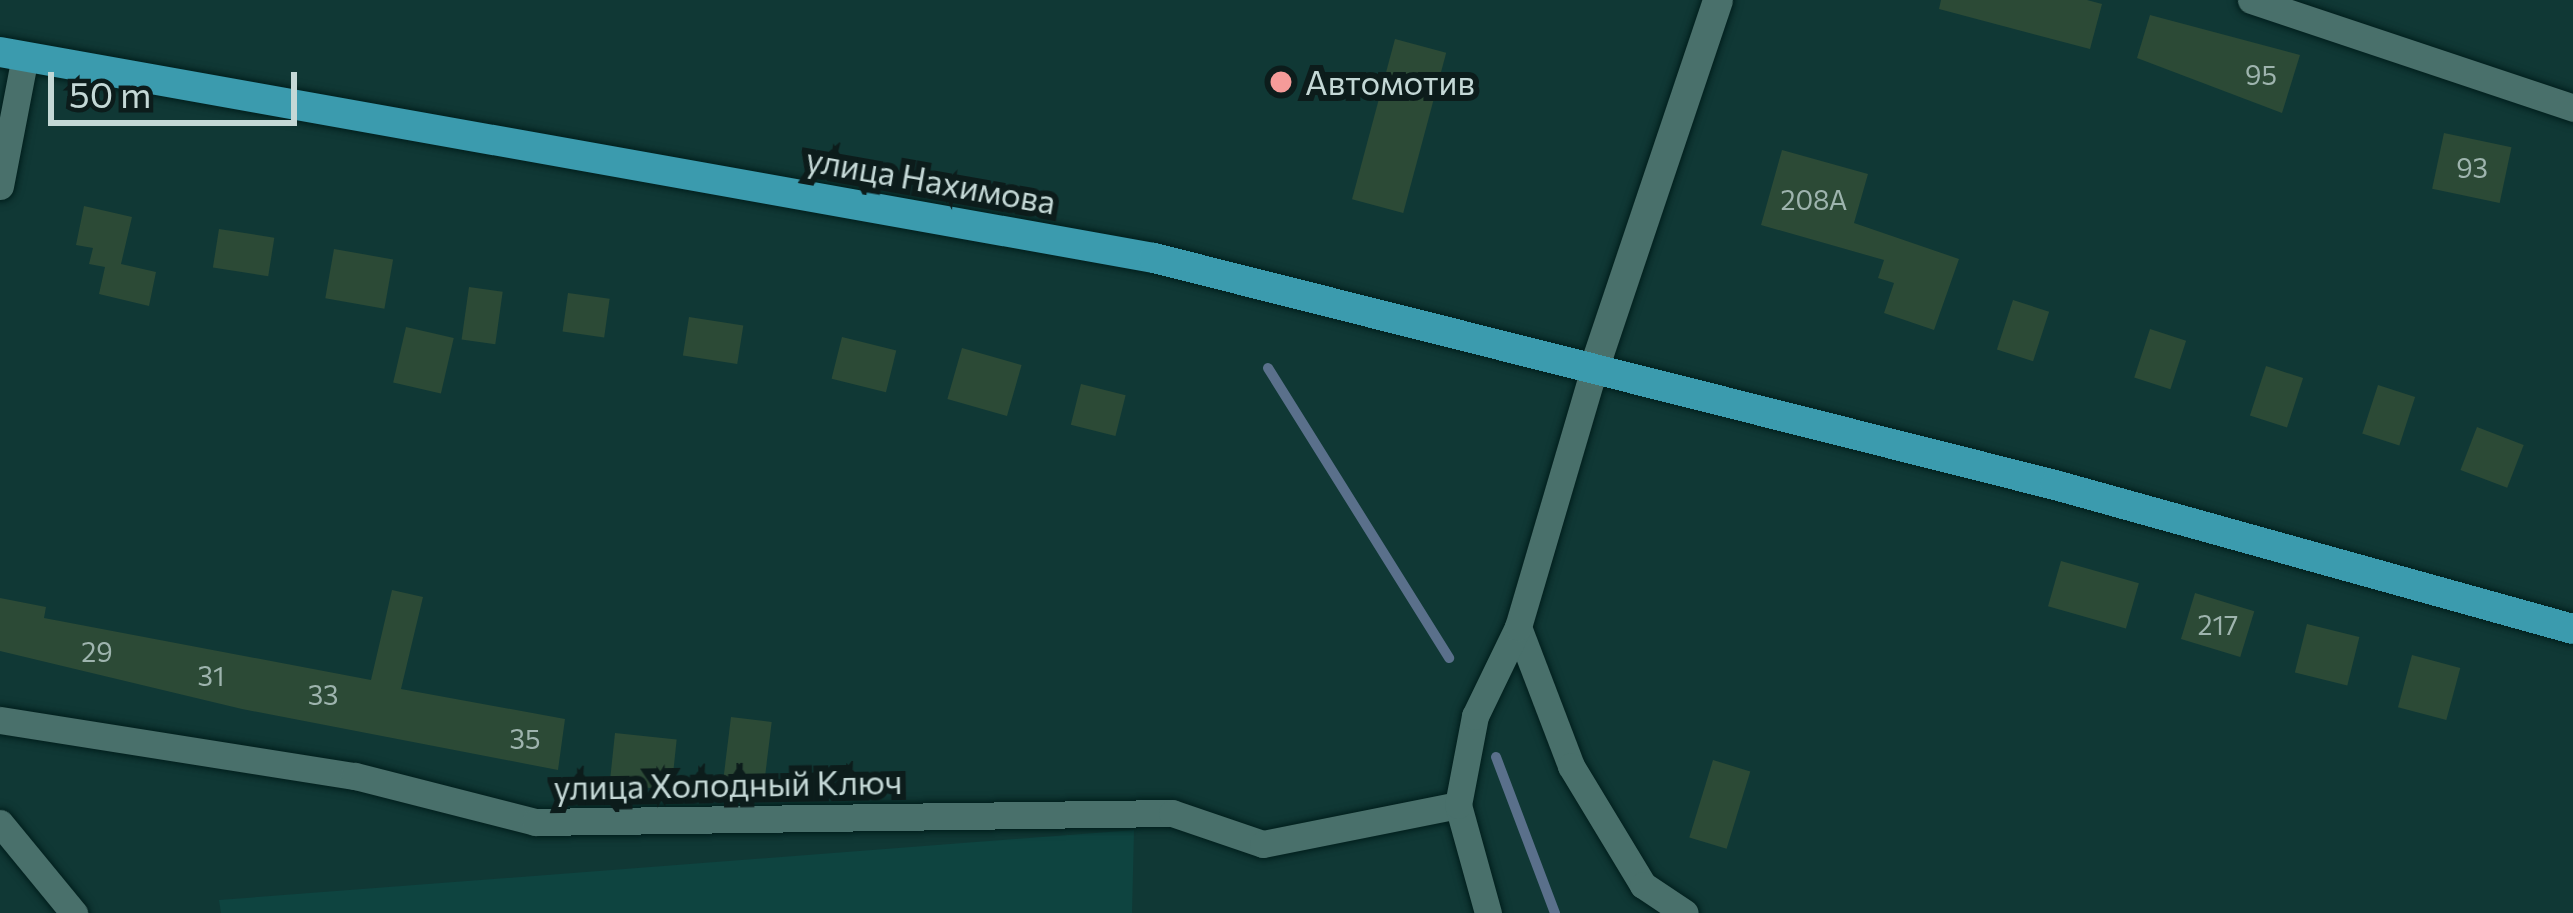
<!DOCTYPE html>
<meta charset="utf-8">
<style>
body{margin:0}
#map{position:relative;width:2573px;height:913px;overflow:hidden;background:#103835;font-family:Commissioner,sans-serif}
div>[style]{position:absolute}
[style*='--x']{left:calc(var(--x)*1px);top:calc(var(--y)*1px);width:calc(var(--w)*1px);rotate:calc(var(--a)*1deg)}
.built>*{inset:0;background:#0e4440}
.stream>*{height:10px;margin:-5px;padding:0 5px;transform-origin:5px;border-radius:5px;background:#5a708b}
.building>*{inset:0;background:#2c4a36;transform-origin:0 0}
.roads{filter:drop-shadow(0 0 3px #011e1c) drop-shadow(0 0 3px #011e1c)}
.minor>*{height:27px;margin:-13.5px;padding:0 13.5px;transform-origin:13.5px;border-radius:13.5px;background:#49706b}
.tertiary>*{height:30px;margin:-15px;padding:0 15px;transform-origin:15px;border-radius:15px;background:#49706b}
.primary>*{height:30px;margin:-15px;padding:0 15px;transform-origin:15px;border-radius:15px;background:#3b9bae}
.dots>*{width:33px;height:33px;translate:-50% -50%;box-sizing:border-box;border:6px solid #0c1c1b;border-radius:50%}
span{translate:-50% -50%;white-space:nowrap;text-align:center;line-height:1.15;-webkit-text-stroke:12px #0c1c1b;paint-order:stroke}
.number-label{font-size:27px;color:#9eb4ae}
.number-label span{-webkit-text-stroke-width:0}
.poi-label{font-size:33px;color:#c4d8d6}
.left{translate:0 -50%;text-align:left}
.street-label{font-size:33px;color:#c4d8d6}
.scale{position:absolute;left:48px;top:72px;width:249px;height:54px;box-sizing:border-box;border:6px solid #c4d8d6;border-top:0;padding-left:15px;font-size:36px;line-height:42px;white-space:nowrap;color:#c4d8d6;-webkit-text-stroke:9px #0c1c1b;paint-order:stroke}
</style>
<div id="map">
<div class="built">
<i style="clip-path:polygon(1134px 830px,1132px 913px,221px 913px,219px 900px)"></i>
</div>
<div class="stream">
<i style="--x:1268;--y:368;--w:342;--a:58"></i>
<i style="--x:1496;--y:757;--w:167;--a:69.3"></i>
</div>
<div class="building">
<i style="clip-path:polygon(1941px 0,2087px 0,2102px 4px,2090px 49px,1939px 9px)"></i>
<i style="clip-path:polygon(2150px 15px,2300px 55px,2282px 113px,2137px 58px)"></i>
<i style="left:1395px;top:39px;width:53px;height:166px;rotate:15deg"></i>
<i style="left:2444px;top:133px;width:69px;height:57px;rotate:12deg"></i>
<i style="clip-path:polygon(1782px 150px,1868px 174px,1854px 223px,1959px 259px,1934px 330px,1884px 313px,1894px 283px,1878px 278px,1884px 260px,1761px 225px)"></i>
<i style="clip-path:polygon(84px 206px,132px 217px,121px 264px,156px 272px,149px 306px,99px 294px,105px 267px,89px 264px,93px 248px,76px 245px)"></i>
<i style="left:219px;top:229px;width:56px;height:39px;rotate:9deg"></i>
<i style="left:334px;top:249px;width:60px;height:50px;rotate:10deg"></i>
<i style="left:469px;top:287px;width:34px;height:53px;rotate:8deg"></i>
<i style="left:568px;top:293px;width:42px;height:39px;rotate:8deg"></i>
<i style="left:2013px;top:300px;width:38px;height:52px;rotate:18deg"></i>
<i style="left:689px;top:317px;width:55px;height:39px;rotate:9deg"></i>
<i style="left:406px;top:327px;width:49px;height:57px;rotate:13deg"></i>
<i style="left:2150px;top:329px;width:38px;height:51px;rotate:18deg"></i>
<i style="left:842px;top:337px;width:56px;height:43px;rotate:14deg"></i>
<i style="left:962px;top:348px;width:62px;height:53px;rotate:16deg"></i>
<i style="left:2266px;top:366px;width:39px;height:52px;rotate:18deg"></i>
<i style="left:1081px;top:384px;width:46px;height:42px;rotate:14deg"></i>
<i style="left:2378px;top:385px;width:39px;height:51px;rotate:18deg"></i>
<i style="left:2477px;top:427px;width:50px;height:46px;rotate:21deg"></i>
<i style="left:2061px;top:561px;width:81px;height:47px;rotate:16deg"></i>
<i style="clip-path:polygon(392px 590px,423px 597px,401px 689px,565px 719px,558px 770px,242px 709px,0 651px,0 598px,46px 607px,44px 618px,371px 680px)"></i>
<i style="left:2195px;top:593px;width:62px;height:48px;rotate:17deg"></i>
<i style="left:2307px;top:624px;width:54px;height:50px;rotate:14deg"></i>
<i style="left:2412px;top:655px;width:50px;height:54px;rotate:15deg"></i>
<i style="left:731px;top:717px;width:41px;height:75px;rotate:7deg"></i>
<i style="left:615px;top:733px;width:62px;height:51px;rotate:6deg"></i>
<i style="left:1713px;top:760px;width:39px;height:81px;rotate:17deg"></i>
</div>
<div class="roads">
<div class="minor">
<i style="--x:2251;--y:0;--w:340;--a:18.5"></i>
<i style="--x:0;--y:186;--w:132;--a:-79.1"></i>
<i style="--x:1518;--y:627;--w:149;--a:69.1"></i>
<i style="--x:1571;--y:766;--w:139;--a:58.8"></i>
<i style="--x:1643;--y:885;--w:50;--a:33.7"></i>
<i style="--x:0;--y:720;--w:359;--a:9"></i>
<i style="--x:355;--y:776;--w:186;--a:14.3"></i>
<i style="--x:535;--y:822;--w:637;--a:-0.81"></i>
<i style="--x:1172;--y:813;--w:96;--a:18.8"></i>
<i style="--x:1263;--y:844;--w:199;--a:-11.3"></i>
<i style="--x:0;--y:823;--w:117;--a:50.6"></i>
<i style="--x:1488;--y:913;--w:112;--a:-105.5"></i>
<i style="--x:1458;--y:805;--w:91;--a:-79.2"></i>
<i style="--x:1475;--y:716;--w:99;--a:-64.2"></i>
<i style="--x:1518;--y:627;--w:266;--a:-73.6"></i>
</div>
<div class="tertiary">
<i style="--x:1593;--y:372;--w:392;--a:-71.4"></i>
</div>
<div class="primary">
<i style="--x:0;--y:52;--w:1172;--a:10.12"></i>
<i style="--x:1154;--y:258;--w:929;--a:14.14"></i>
<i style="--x:2055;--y:485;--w:538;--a:15.54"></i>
</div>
</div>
<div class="dots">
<i style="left:1281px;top:82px;background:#f59b99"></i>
</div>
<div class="number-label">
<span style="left:2261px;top:75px">95</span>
<span style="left:2472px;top:168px">93</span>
<span style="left:1814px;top:200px">208А</span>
<span style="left:2218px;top:625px">217</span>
<span style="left:97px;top:652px">29</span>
<span style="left:211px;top:676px">31</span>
<span style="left:323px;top:695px">33</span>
<span style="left:525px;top:739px">35</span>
</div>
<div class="poi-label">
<span class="left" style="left:1305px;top:82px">Автомотив</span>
</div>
<div class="street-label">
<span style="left:931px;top:180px;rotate:10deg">улица Нахимова</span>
<span style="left:728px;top:784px;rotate:-1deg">улица Холодный Ключ</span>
</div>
<div class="scale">50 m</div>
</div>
